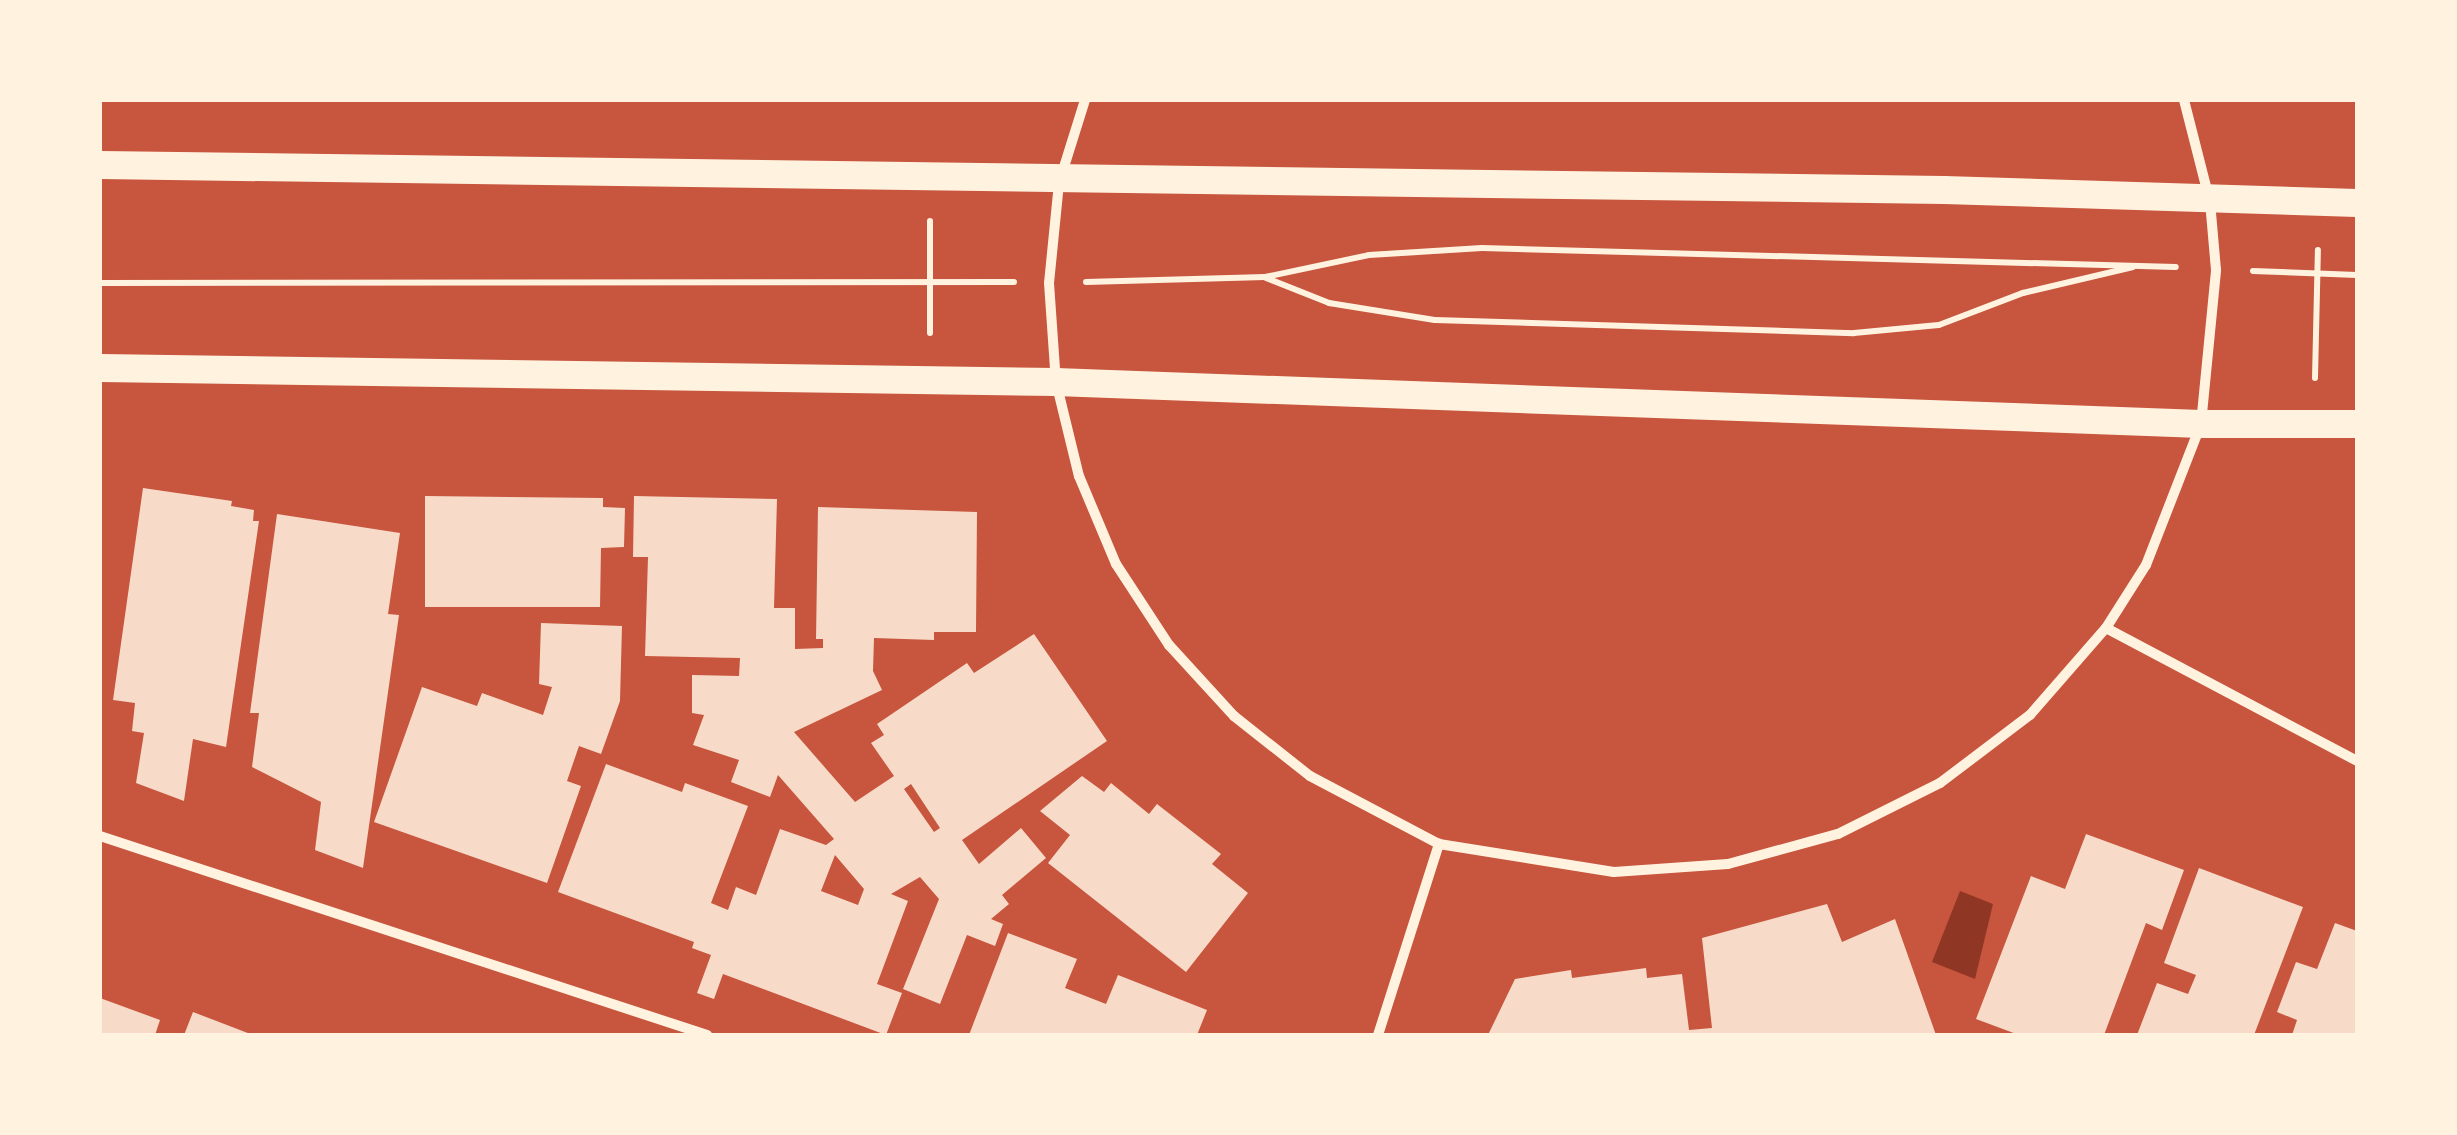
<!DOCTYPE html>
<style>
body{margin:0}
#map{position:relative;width:2457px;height:1135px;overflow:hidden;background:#c8553d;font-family:Poppins,sans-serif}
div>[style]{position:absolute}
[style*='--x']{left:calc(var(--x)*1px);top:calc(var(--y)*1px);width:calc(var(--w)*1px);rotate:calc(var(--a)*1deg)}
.water>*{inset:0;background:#8f3625}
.building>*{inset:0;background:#f7dbc8}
.path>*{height:6px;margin:-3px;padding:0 3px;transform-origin:3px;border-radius:3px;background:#fff3e0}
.minor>*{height:10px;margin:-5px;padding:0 5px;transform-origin:5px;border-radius:5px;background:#fff3e0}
.trunk>*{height:28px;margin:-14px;padding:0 14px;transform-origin:14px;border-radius:14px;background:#fff3e0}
span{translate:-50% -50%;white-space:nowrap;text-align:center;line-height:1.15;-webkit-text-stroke:8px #fff3e0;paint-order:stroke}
.frame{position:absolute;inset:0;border:102px solid #fff3e0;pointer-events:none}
</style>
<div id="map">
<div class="water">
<i style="clip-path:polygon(1960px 891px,1993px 904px,1975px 979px,1932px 962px)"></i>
</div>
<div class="building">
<i style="clip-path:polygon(143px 488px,232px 501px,231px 506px,254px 510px,253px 521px,259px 521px,226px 747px,193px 739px,184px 801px,136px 783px,144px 733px,132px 731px,135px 703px,113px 700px)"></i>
<i style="clip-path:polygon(425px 496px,603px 498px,603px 507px,625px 508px,624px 547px,601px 548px,600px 607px,425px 607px)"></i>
<i style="clip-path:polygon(evenodd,634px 496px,777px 499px,774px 608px,795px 608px,795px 649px,823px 648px,823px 639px,816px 639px,818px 507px,977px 512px,976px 632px,934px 632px,934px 640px,874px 638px,873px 671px,882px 690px,794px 732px,855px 802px,894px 776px,871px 743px,884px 735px,877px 724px,967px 663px,974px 673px,1034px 634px,1107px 741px,962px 840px,979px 864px,1021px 828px,1046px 858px,1002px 895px,1009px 904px,991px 919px,1003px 924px,995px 946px,967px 935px,940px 1004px,903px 989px,939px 899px,920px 877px,891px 894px,908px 901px,877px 984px,902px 993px,886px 1035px,723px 974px,714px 999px,697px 993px,711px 955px,692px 948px,694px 942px,558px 892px,606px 764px,682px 792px,685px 783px,748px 806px,711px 903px,728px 910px,736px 887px,756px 895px,780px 829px,826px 845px,834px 839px,778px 775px,770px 797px,731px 782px,739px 760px,693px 745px,704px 715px,692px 713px,692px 675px,739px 676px,740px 658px,645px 656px,648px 557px,633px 557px,634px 496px,911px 784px,940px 828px,934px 832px,904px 789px,911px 784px,634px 496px,835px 855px,864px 889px,858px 905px,821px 891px,835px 855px)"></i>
<i style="clip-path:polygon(277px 514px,400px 533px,388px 614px,399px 615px,363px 868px,315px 850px,321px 802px,252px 767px,259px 713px,250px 713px)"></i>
<i style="clip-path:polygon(541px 623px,622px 626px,620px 701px,601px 754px,579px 746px,567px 781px,581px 786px,547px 883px,374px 822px,422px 687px,477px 706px,482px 693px,543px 715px,552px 687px,539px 684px)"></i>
<i style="clip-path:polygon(1082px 776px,1104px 792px,1111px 783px,1149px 814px,1157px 804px,1221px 854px,1212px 864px,1248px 893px,1186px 972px,1048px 863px,1070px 835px,1040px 811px)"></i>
<i style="clip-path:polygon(2086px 834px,2184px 870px,2162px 930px,2146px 923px,2104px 1035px,2019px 1035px,1976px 1019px,2031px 876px,2065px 889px)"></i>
<i style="clip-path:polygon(2199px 868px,2303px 907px,2254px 1035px,2137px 1035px,2157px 983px,2188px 994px,2196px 975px,2164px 963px)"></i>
<i style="clip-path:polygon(1827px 904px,1842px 942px,1895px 919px,1936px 1035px,1488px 1035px,1515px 979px,1571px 970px,1572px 978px,1646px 968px,1647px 978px,1682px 974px,1689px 1030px,1712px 1028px,1702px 938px)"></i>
<i style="clip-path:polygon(2335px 923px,2357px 931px,2357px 1035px,2292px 1035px,2297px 1020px,2277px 1012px,2296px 962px,2317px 969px)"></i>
<i style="clip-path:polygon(1008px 933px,1077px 959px,1065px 988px,1106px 1004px,1118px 975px,1207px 1010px,1197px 1035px,969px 1035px)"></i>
<i style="clip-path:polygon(100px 998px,160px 1020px,155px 1035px,100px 1035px)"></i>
<i style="clip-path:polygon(193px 1012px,253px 1035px,184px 1035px)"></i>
</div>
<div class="path">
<i style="--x:2253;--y:271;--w:104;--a:2.2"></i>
<i style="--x:1266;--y:278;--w:68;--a:21.6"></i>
<i style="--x:1329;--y:303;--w:107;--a:9.1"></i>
<i style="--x:1435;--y:320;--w:419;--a:1.8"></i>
<i style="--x:1854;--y:333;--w:85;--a:-5.4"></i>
<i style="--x:1939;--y:325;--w:90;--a:-20.9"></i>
<i style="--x:2023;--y:293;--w:113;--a:-13.3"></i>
<i style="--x:1086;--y:282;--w:179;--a:-1.6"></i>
<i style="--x:1265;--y:277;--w:106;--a:-11.9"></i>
<i style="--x:1369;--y:255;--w:113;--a:-3.5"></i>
<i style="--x:1482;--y:248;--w:694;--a:1.57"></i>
<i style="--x:100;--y:283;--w:914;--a:-0.06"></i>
<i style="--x:930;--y:333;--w:112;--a:-90"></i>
<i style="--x:2315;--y:378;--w:128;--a:-88.7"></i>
</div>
<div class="minor">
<i style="--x:1085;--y:100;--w:87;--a:107.4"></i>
<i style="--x:1059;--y:183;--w:100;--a:95.7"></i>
<i style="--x:1049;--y:283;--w:99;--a:86"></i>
<i style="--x:1056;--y:382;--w:97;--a:76.3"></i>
<i style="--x:1079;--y:476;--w:95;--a:67.2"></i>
<i style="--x:1116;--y:564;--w:97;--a:56.8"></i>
<i style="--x:1169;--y:645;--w:96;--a:47.5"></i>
<i style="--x:1234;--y:716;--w:97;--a:38.3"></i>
<i style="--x:1310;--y:776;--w:146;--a:27.8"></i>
<i style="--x:1439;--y:844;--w:177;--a:9.1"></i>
<i style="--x:1614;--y:872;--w:114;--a:-4"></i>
<i style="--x:1728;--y:864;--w:114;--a:-15.3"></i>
<i style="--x:1838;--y:834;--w:114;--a:-26.6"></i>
<i style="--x:1940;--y:783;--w:113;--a:-37.1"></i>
<i style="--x:2030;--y:715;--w:116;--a:-48.9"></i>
<i style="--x:2106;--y:628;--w:75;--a:-57.6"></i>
<i style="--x:2146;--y:565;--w:151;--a:-68.7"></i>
<i style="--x:2201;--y:424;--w:155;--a:-84.4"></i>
<i style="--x:2216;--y:270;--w:68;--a:-95"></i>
<i style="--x:2210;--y:202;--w:105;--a:-104.3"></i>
<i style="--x:2106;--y:628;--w:284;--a:27.9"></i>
<i style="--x:100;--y:836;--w:639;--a:18.15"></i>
<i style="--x:1378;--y:1035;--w:201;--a:-72.3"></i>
</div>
<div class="trunk">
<i style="--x:100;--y:165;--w:1844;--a:0.78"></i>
<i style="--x:1944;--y:190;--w:413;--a:1.8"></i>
<i style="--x:100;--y:368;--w:956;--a:0.84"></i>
<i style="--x:1056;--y:382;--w:1146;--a:2.1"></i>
<i style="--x:2201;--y:424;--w:156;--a:0"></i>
</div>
<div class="frame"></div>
</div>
